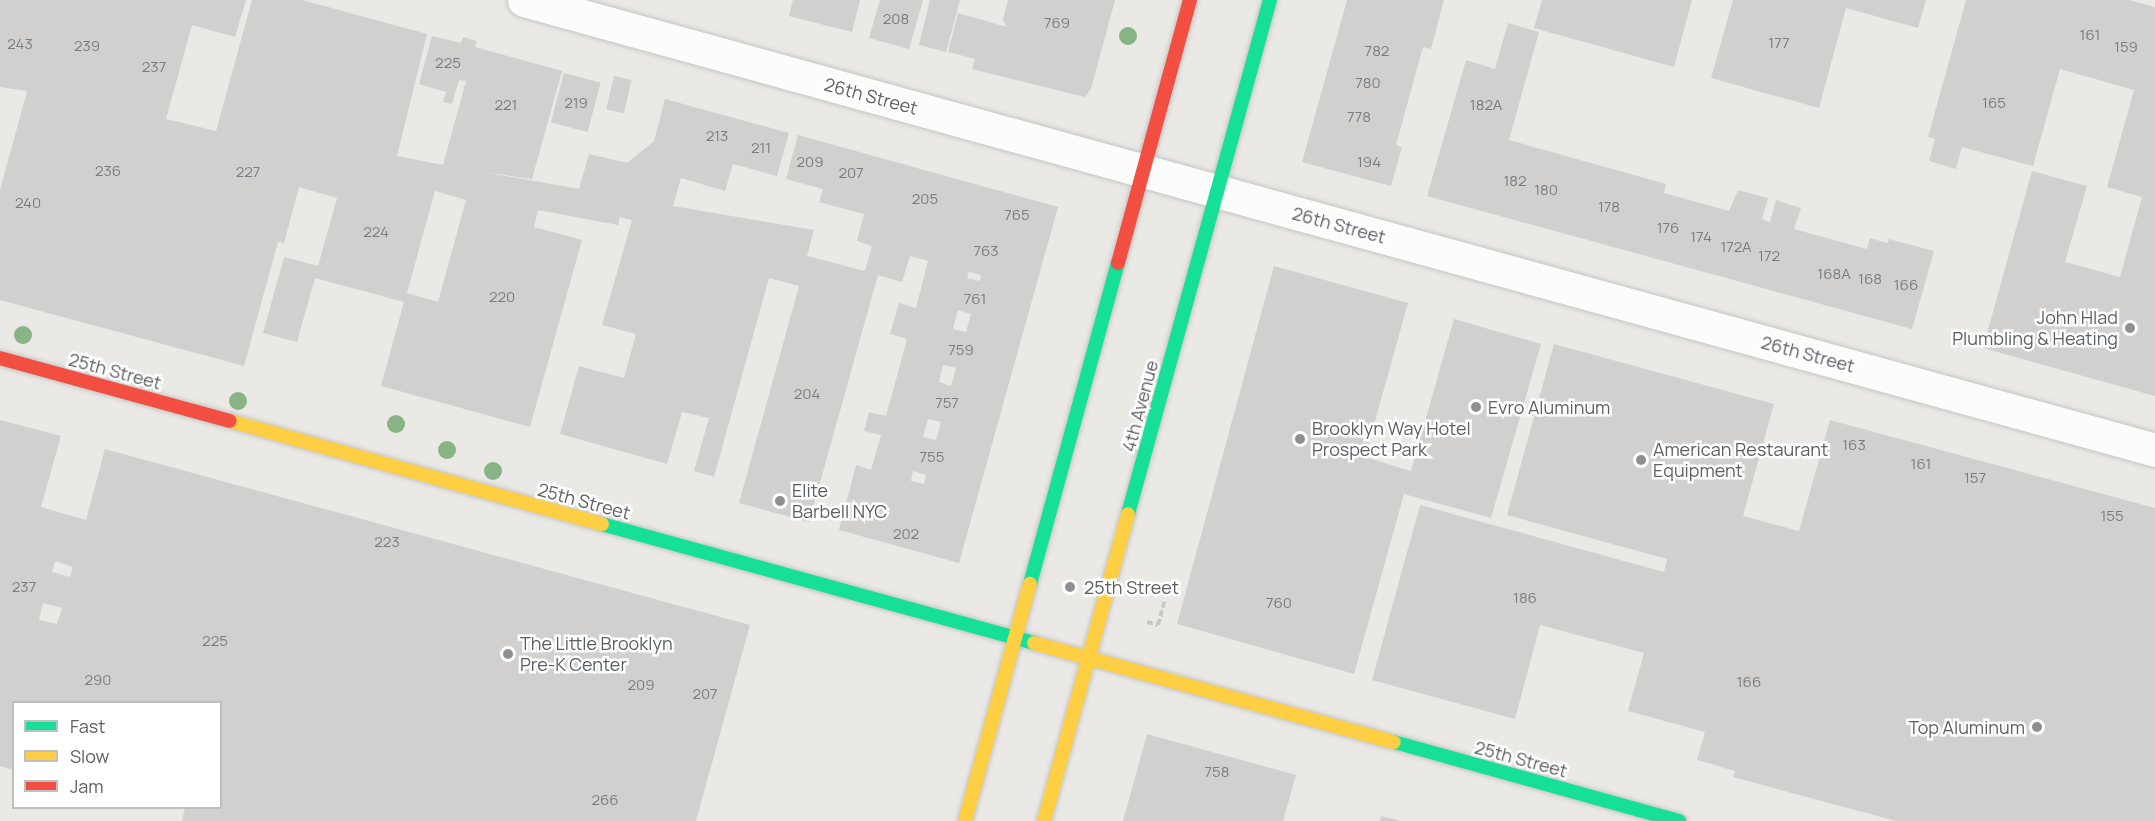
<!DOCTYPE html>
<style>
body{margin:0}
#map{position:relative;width:2155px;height:821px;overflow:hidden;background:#eae9e5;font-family:Manrope,sans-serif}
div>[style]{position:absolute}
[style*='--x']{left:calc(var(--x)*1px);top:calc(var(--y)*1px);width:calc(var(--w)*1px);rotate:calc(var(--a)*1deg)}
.building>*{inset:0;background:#d1d0ce;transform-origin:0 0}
.path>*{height:4px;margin-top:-2px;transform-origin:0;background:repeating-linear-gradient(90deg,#c5cac7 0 6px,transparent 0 9px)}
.roads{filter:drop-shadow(0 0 2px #c5c6c5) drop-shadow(0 0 2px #c5c6c5)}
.street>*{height:33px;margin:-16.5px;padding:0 16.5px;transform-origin:16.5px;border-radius:16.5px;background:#fcfcfb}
.fast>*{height:14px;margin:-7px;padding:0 7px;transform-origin:7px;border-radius:7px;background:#16e098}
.slow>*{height:14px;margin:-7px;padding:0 7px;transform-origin:7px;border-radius:7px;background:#ffcf43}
.jam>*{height:14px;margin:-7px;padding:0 7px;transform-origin:7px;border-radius:7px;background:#f24e42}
.trees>*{width:18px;height:18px;margin:-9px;border-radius:50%;background:#88b385}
.dots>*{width:16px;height:16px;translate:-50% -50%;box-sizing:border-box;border:3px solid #fff;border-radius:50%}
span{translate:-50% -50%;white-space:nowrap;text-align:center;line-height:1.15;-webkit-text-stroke:5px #fff;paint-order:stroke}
.number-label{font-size:15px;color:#7a7c7f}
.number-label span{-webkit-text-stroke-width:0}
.street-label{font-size:18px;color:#5b5f63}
.poi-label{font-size:18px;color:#5b5f63}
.right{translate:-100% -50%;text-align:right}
.left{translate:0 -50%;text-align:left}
.legend{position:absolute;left:12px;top:701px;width:210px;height:108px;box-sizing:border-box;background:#fff;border:2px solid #bdbfc1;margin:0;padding:8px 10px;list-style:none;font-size:18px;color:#5b5f63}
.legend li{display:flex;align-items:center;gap:12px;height:30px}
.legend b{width:30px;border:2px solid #bdbfc1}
</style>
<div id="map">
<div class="building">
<i style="clip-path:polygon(evenodd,0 0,246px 0,235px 37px,192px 25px,166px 119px,216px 131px,252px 0,302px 0,427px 34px,397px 156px,443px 165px,466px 81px,459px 80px,452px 104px,443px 102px,446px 92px,419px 84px,432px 36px,461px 43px,463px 37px,477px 41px,475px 47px,562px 71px,532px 179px,484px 172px,579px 189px,589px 154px,627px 163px,654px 141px,665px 99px,789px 133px,777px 176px,733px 164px,725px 191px,681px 178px,673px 206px,814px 230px,807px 256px,865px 271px,872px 246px,857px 241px,864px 214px,819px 202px,823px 189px,786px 179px,798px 135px,1058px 207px,959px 563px,839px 530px,856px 465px,871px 470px,881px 435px,864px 431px,869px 412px,886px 416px,907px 339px,890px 334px,899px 303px,916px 308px,928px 261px,910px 256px,902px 282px,878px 275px,809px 522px,739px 503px,799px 286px,769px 278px,714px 477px,694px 471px,709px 418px,682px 412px,667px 464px,560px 434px,579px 366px,624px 378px,636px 334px,602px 325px,632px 220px,620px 217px,618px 225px,538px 210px,534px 227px,582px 240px,530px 427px,381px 386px,404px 302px,315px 278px,297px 342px,263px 333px,284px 257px,318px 266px,337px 198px,299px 187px,284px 243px,278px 242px,244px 366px,0 300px,0 190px,27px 91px,0 87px,0 0,435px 191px,466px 200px,438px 302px,407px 293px,435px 191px,0 0,969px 272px,981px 275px,980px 281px,967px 278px,969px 272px,0 0,958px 310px,971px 314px,966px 332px,953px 329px,958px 310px,0 0,943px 365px,956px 368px,951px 386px,939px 382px,943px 365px,0 0,928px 419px,941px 422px,936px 440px,923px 437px,928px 419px,0 0,913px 471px,926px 475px,924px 484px,911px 481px,913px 471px)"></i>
<i style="clip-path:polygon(793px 0,860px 0,852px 32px,789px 16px)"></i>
<i style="clip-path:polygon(880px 0,923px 0,909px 49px,869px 38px)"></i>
<i style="clip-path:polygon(930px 0,960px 0,946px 52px,919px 45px)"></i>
<i style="clip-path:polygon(1008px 0,1115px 0,1091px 89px,1085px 97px,972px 69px,975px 59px,948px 52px,958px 13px,1007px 27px,1003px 20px)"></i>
<i style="clip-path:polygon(1347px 0,1444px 0,1431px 49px,1423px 47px,1396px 145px,1402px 147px,1391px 186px,1302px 162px)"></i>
<i style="clip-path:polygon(1542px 0,1692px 0,1674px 67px,1534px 28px)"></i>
<i style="clip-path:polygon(1733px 0,1926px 0,1918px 28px,1846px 8px,1819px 108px,1711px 78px)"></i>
<i style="clip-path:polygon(1966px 0,2129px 0,2155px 7px,2155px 396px,1983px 348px,2032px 171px,2087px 186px,2065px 262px,2120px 277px,2142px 197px,2107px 187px,2134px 90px,2060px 69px,2033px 166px,1962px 147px,1956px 169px,1929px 161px,1935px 139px,1928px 137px)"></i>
<i style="clip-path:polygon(1508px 23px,1539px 32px,1509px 140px,1666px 184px,1664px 193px,1729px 211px,1738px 190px,1768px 198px,1762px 219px,1770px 222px,1776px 200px,1801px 208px,1794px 229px,1867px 249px,1870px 238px,1887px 243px,1889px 239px,1934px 251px,1912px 329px,1427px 196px,1466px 60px,1495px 69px)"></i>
<i style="left:564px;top:73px;width:38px;height:51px;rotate:15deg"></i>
<i style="left:614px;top:76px;width:18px;height:34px;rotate:13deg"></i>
<i style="clip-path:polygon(1274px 266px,1408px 303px,1365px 457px,1411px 471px,1454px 319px,1541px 344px,1491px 518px,1404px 494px,1354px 674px,1177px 624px)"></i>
<i style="clip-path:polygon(1554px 344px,1774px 404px,1743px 516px,1799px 531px,1830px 420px,2155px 508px,2155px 821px,1896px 821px,1733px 777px,1735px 771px,1697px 760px,1705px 732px,1628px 711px,1644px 653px,1540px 625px,1515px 719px,1372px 680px,1420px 505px,1664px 572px,1667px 559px,1507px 515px)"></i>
<i style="clip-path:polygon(evenodd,0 420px,61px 436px,41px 507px,86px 520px,105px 449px,750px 625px,696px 821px,182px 821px,185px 808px,220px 808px,220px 702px,14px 702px,14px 770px,0 766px,0 420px,55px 561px,73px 567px,70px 577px,52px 572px,55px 561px,0 420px,43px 603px,62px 608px,57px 624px,39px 620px,43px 603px)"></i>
<i style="clip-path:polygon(1147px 734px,1296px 775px,1283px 821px,1123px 821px)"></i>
<i style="clip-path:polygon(1381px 816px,1398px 820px,1398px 821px,1380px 821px)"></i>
</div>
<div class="path">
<i style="--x:1147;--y:622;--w:11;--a:15"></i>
<i style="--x:1158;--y:625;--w:27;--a:-75"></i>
</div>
<div class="roads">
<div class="street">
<i style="--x:524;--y:0;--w:1692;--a:15.42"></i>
</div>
<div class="fast">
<i style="--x:1128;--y:514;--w:533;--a:-74.56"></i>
<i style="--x:602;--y:524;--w:448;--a:15.4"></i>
<i style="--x:1030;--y:584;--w:333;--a:-74.7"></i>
<i style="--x:1394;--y:742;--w:296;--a:15.5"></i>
</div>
<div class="slow">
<i style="--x:230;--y:421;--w:386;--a:15.5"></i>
<i style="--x:1034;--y:643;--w:373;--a:15.4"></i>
<i style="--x:965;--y:821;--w:246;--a:-74.7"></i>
<i style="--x:1044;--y:821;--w:318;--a:-74.7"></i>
</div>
<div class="jam">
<i style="--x:1118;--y:263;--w:273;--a:-74.7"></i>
<i style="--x:0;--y:358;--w:238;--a:15.3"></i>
</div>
</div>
<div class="trees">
<i style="left:1128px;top:36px"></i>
<i style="left:23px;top:335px"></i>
<i style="left:238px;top:401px"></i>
<i style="left:396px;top:424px"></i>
<i style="left:447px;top:450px"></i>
<i style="left:493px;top:471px"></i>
</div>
<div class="dots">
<i style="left:2130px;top:328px;background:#8d8f90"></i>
<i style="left:1476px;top:407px;background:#8d8f90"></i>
<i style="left:1300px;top:439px;background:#8d8f90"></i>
<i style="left:1641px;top:460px;background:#8d8f90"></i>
<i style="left:780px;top:501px;background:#8d8f90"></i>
<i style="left:1070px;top:587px;background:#8d8f90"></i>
<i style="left:508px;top:654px;background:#8d8f90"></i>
<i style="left:2037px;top:727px;background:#8d8f90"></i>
</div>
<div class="number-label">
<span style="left:896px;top:19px">208</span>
<span style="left:1057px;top:23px">769</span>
<span style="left:2090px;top:35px">161</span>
<span style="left:1779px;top:43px">177</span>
<span style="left:20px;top:44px">243</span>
<span style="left:87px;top:46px">239</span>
<span style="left:2126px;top:47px">159</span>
<span style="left:1377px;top:51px">782</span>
<span style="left:448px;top:63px">225</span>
<span style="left:154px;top:67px">237</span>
<span style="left:1368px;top:83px">780</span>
<span style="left:576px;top:103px">219</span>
<span style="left:1994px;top:103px">165</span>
<span style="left:506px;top:105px">221</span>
<span style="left:1486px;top:105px">182A</span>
<span style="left:1359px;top:117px">778</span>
<span style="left:717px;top:136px">213</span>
<span style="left:761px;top:148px">211</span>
<span style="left:810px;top:162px">209</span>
<span style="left:1369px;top:162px">194</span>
<span style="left:108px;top:171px">236</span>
<span style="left:248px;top:172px">227</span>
<span style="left:851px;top:173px">207</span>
<span style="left:1515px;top:181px">182</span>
<span style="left:1546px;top:190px">180</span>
<span style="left:925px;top:199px">205</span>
<span style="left:28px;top:203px">240</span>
<span style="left:1609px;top:207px">178</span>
<span style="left:1017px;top:215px">765</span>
<span style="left:1668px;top:228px">176</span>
<span style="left:376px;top:232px">224</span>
<span style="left:1701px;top:237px">174</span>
<span style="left:1736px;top:247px">172A</span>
<span style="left:986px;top:251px">763</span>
<span style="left:1769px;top:256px">172</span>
<span style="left:1834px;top:274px">168A</span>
<span style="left:1870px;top:279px">168</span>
<span style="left:1906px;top:285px">166</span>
<span style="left:502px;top:297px">220</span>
<span style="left:975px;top:299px">761</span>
<span style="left:961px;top:350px">759</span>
<span style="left:807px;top:394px">204</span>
<span style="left:947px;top:403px">757</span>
<span style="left:1854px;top:445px">163</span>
<span style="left:932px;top:457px">755</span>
<span style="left:1921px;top:464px">161</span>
<span style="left:1975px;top:478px">157</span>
<span style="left:2112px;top:516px">155</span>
<span style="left:906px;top:534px">202</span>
<span style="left:387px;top:542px">223</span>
<span style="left:24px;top:587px">237</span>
<span style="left:1525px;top:598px">186</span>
<span style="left:1279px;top:603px">760</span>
<span style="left:215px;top:641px">225</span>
<span style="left:98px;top:680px">290</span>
<span style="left:1749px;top:682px">166</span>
<span style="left:641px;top:685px">209</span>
<span style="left:705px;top:694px">207</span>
<span style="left:1217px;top:772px">758</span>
<span style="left:605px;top:800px">266</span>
</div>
<div class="street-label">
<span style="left:871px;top:96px;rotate:15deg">26th Street</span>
<span style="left:1339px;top:225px;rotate:15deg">26th Street</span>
<span style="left:1808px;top:354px;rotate:15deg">26th Street</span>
<span style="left:115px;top:371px;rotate:15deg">25th Street</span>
<span style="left:1140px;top:406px;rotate:-75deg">4th Avenue</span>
<span style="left:584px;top:501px;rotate:15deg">25th Street</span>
<span style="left:1521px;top:759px;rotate:15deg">25th Street</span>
</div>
<div class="poi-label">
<span class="right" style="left:2118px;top:328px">John Hlad<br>Plumbling &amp; Heating</span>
<span class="left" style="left:1488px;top:407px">Evro Aluminum</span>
<span class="left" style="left:1312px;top:439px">Brooklyn Way Hotel<br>Prospect Park</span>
<span class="left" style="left:1653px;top:460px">American Restaurant<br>Equipment</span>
<span class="left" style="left:792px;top:501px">Elite<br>Barbell NYC</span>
<span class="left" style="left:1084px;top:587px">25th Street</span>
<span class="left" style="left:520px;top:654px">The Little Brooklyn<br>Pre-K Center</span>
<span class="right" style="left:2025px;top:727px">Top Aluminum</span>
</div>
<ul class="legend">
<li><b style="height:8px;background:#16e098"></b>Fast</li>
<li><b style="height:8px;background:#ffcf43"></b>Slow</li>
<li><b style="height:8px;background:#f24e42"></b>Jam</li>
</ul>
</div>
